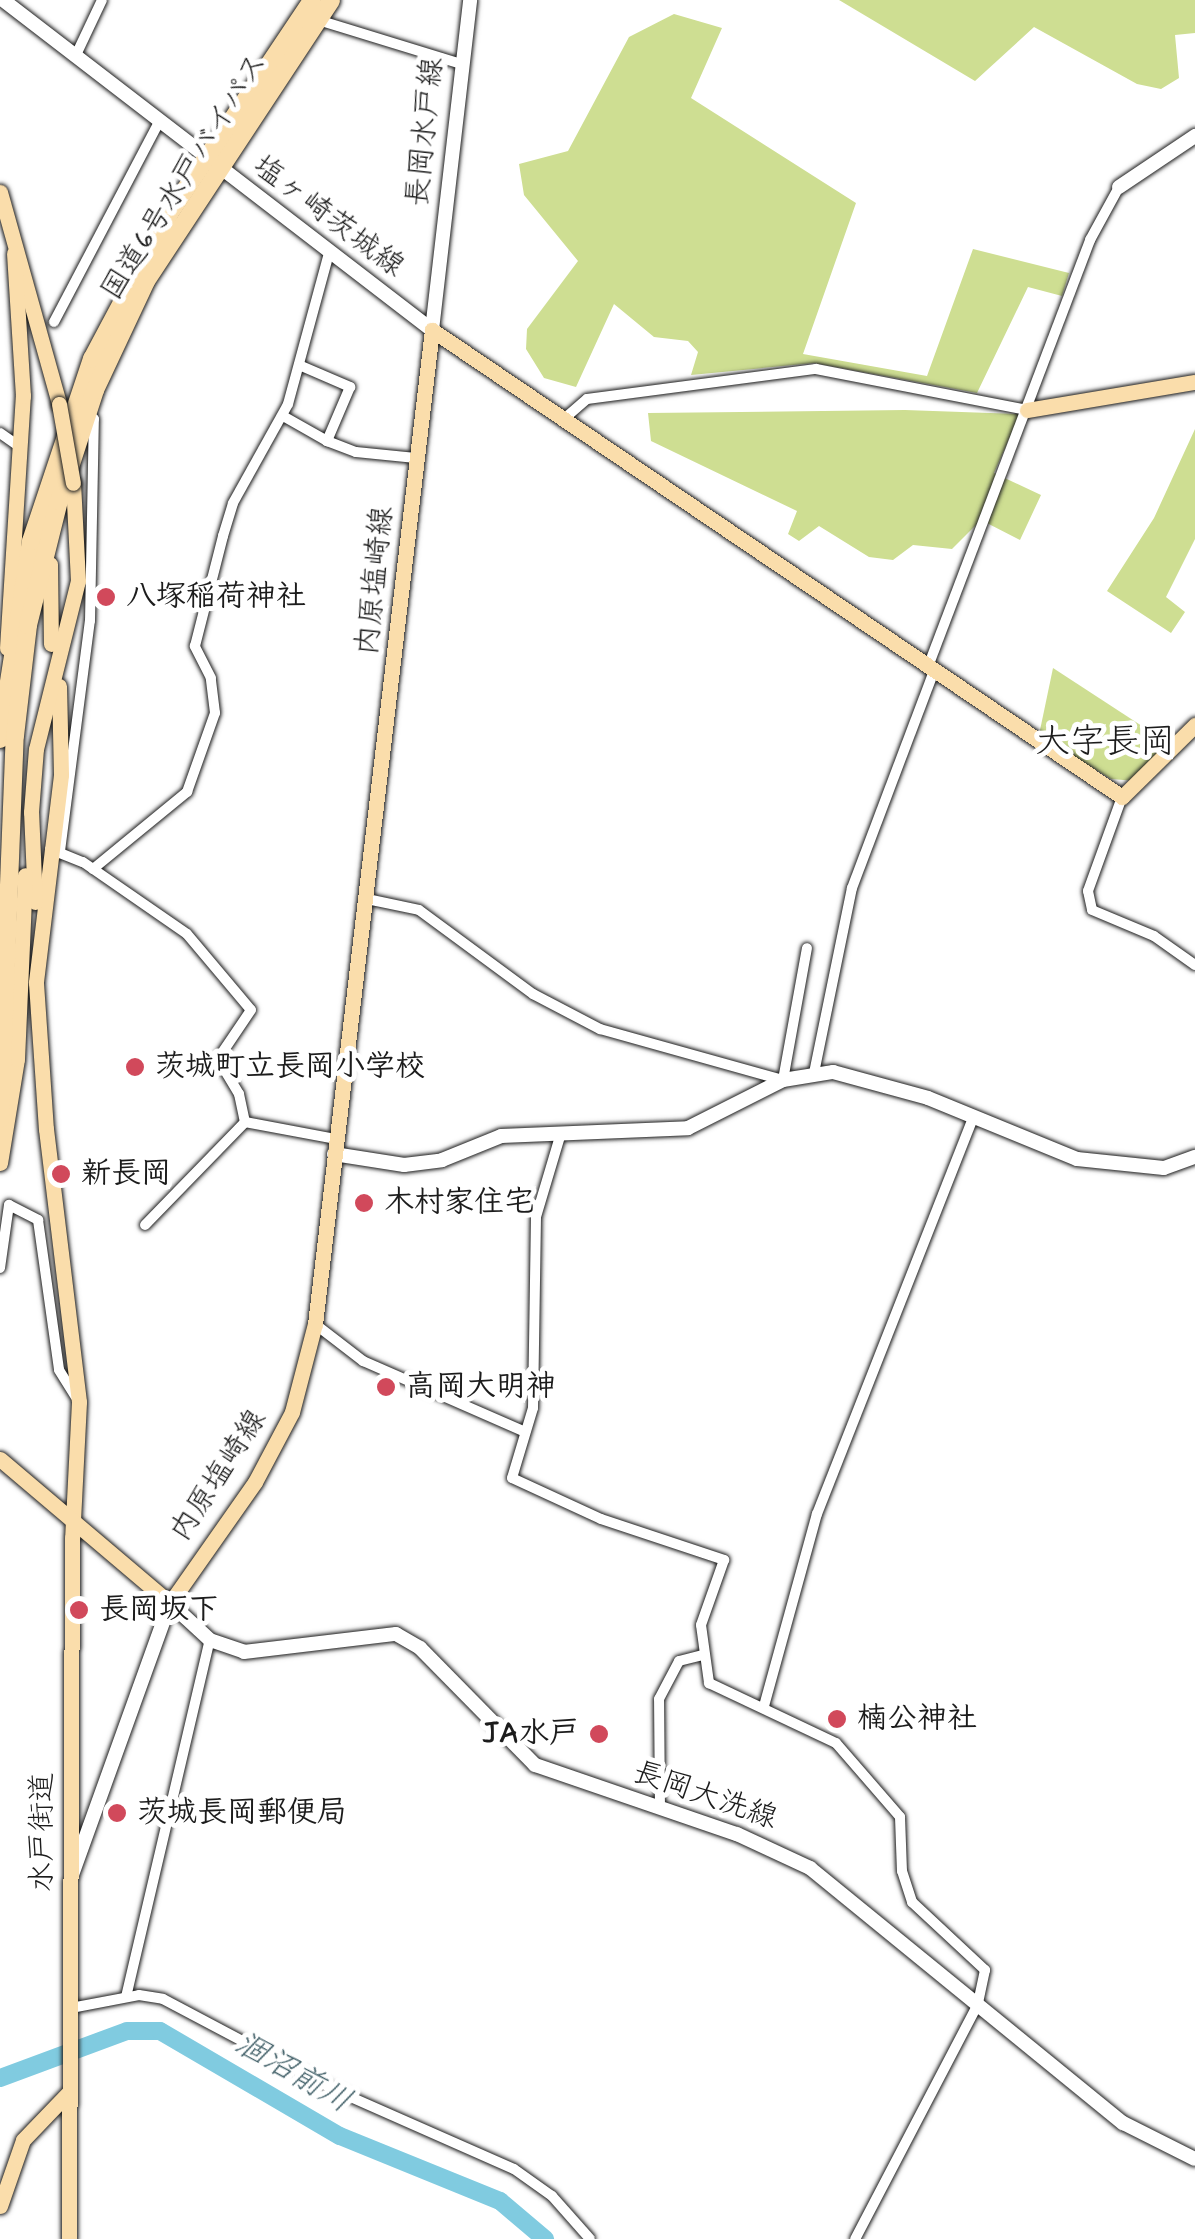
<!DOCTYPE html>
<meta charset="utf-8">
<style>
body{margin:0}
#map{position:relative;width:1195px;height:2239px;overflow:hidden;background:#fff;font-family:Mynerve,"Klee One",sans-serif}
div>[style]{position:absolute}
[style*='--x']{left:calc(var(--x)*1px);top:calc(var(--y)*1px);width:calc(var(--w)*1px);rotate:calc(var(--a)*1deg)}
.green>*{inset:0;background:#cede92}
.river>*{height:18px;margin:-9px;padding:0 9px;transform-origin:9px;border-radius:9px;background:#80cbe0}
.roads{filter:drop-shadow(0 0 2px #1c1c1c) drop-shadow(0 0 2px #1c1c1c)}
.street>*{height:10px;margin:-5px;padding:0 5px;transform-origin:5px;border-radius:5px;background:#fff}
.secondary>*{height:14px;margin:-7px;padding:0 7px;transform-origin:7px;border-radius:7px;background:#fff}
.primary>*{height:15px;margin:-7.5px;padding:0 7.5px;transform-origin:7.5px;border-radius:7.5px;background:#faddab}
.highway>*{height:18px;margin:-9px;padding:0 9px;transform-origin:9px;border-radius:9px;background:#faddab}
.bridges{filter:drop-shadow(0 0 2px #1c1c1c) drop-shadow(0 0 2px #1c1c1c)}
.primary-bridge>*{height:15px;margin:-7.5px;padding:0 7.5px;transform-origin:7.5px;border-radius:7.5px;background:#faddab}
.dots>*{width:28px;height:28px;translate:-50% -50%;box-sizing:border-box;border:5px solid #fff;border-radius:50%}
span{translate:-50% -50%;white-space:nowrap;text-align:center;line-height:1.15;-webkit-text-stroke:10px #fff;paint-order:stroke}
.street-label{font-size:30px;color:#1c1c1c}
.poi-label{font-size:30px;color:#1c1c1c;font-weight:700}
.left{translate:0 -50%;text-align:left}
.right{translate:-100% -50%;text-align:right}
.water-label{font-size:32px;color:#44626a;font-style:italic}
.quarter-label{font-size:35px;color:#1c1c1c}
</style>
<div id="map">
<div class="green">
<i style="clip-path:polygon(839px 0,1195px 0,1195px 33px,1175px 35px,1179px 78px,1161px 89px,1137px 84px,1034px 27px,975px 81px)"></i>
<i style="clip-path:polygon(674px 14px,722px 28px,691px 98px,856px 203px,803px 354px,927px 376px,973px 249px,1069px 273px,1062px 296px,1028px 287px,977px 393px,814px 363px,691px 375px,698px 352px,688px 341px,654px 337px,614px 304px,576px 387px,544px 378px,526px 349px,527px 329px,578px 261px,524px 195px,519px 164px,568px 151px,629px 37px)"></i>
<i style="clip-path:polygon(905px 410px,1020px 414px,994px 473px,1041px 495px,1020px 540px,981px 520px,952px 549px,913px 545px,893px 560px,869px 557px,819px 526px,799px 541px,788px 534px,797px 511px,651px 441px,648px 413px)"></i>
<i style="clip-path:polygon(1195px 429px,1195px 539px,1166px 597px,1185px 612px,1171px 633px,1107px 591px,1154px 518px)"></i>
<i style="clip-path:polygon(1053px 668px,1168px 743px,1149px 782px,1111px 779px,1039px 735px)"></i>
</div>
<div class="river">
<i style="--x:0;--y:2078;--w:135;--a:-20.3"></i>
<i style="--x:127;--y:2031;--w:33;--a:0"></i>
<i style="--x:160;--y:2031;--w:208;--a:30.3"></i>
<i style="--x:340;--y:2136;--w:173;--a:22.1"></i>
<i style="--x:500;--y:2201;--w:59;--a:40.2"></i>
</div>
<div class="roads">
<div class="street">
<i style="--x:318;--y:20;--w:150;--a:17.1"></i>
<i style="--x:75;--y:57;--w:63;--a:-64.7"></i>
<i style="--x:54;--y:322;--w:224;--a:-62.3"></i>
<i style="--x:299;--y:365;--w:56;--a:23.3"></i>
<i style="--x:350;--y:387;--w:59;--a:113.1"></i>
<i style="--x:327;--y:441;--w:31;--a:21"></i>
<i style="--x:356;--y:452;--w:60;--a:5.7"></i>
<i style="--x:283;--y:416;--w:51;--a:29.6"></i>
<i style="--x:565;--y:418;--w:29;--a:-41"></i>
<i style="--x:587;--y:399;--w:231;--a:-7.5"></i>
<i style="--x:816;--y:369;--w:215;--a:11"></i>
<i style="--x:0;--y:433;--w:24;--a:35"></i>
<i style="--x:929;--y:664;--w:454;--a:-69.2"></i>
<i style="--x:1090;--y:240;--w:60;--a:-61.3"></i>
<i style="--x:1122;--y:797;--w:100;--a:109.9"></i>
<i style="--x:1088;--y:891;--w:19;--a:78"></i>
<i style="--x:1092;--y:910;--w:67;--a:22.8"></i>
<i style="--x:1154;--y:936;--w:50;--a:35.3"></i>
<i style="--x:50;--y:849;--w:35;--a:22"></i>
<i style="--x:83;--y:862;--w:126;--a:34.7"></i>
<i style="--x:187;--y:934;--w:99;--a:49.9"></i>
<i style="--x:251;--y:1010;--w:59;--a:124"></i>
<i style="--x:218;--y:1059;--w:41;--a:59"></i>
<i style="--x:239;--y:1094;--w:29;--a:78"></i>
<i style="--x:245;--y:1122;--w:93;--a:10.6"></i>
<i style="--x:60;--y:851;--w:232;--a:-82.6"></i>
<i style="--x:90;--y:621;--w:202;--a:-88.9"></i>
<i style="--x:94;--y:419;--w:10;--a:-135"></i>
<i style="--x:93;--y:869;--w:122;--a:-39.3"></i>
<i style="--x:187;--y:792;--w:84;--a:-70.5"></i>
<i style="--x:215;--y:713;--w:35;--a:-97"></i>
<i style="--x:211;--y:678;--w:36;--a:-117"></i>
<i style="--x:195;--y:646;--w:114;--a:-75.7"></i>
<i style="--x:223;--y:536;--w:34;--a:-73"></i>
<i style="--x:233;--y:503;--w:113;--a:-60.9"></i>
<i style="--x:288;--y:404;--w:156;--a:-74.8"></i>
<i style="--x:367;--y:899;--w:53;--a:11.9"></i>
<i style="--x:419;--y:910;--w:142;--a:36.4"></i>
<i style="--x:533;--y:994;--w:76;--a:27.6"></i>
<i style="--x:600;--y:1029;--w:190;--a:15.6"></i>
<i style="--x:783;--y:1080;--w:134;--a:-79.7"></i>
<i style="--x:814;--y:1073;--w:189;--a:-78.4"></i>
<i style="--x:852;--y:888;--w:235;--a:-69.3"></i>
<i style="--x:561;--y:1133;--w:88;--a:106.6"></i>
<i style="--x:536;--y:1217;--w:191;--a:90.9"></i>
<i style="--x:533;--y:1408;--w:73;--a:106.7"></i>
<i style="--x:512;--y:1478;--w:98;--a:24.7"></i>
<i style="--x:601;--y:1519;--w:130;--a:18.4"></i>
<i style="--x:724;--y:1560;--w:69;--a:109.5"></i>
<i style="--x:701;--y:1625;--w:59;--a:82.1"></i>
<i style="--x:709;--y:1683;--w:140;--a:25.3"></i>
<i style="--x:836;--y:1743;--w:98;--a:49.1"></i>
<i style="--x:900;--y:1817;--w:54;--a:87.9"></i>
<i style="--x:902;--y:1871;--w:33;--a:72"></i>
<i style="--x:912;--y:1902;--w:100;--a:43"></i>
<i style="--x:985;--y:1970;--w:35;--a:102"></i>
<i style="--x:978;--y:2004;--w:265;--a:117.6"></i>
<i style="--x:145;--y:1225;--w:144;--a:-45.8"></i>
<i style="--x:0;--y:1268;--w:64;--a:-81.9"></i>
<i style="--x:9;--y:1205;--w:33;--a:27"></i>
<i style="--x:38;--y:1220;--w:151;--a:82"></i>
<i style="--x:59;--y:1370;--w:31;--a:58"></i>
<i style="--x:315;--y:1324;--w:61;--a:37.6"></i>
<i style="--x:363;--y:1361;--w:175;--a:23.6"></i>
<i style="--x:764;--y:1706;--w:199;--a:-74.6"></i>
<i style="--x:817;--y:1514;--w:427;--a:-68.5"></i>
<i style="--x:660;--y:1809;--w:110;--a:-90.5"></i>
<i style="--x:659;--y:1699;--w:43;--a:-62.2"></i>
<i style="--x:679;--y:1661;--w:25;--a:-14"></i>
<i style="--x:126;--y:1997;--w:367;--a:-76.8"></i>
<i style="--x:71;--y:2008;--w:69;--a:-10.8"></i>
<i style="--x:139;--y:1995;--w:24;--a:9"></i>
<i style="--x:163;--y:1999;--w:197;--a:27.9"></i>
<i style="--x:337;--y:2091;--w:193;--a:23.8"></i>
<i style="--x:514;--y:2169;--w:47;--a:35.4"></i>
<i style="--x:552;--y:2196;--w:57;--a:48.5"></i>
</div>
<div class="secondary">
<i style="--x:3;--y:0;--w:541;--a:37.57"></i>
<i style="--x:432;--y:330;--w:332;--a:-83.4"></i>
<i style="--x:1119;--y:187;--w:92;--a:-33.9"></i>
<i style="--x:334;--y:1154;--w:71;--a:8.9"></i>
<i style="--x:404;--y:1165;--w:38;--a:-7"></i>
<i style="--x:442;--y:1160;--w:64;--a:-22.1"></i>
<i style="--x:501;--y:1136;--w:187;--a:-2.4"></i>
<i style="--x:688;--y:1128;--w:106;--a:-26.8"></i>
<i style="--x:783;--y:1080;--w:51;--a:-9.1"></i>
<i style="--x:833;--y:1072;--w:98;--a:15.3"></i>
<i style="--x:928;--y:1098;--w:161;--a:22.3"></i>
<i style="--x:1077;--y:1159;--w:87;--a:5.9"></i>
<i style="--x:1164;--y:1168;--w:33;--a:-20"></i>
<i style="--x:72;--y:1875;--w:289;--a:-70.2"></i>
<i style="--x:170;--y:1603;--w:54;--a:42.8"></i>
<i style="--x:210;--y:1640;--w:36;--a:19"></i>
<i style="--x:244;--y:1652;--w:153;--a:-6.8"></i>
<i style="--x:396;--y:1634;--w:28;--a:30"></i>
<i style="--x:420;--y:1648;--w:164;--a:45.5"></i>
<i style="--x:535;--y:1765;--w:213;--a:18.9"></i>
<i style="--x:737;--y:1834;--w:81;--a:25"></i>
<i style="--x:810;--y:1868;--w:404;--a:39.2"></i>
<i style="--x:1123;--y:2123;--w:80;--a:26.6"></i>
</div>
<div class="primary">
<i style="--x:0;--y:192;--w:220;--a:74.4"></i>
<i style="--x:1027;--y:410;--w:170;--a:-9.5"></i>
<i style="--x:50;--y:564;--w:80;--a:89.3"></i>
<i style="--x:7;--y:648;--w:253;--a:-86.4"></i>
<i style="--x:23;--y:396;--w:143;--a:-93.6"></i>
<i style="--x:59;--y:686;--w:89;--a:88.7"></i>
<i style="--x:61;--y:775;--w:209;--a:96.9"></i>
<i style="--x:36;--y:983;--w:146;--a:86.1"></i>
<i style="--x:46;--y:1129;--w:275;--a:83.1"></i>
<i style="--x:79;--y:1402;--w:136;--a:92.9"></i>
<i style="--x:72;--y:1538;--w:701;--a:90.25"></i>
<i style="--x:35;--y:902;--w:90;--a:-92.5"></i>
<i style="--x:31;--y:812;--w:63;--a:-85.5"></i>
<i style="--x:36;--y:749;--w:173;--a:-76"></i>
<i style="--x:78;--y:581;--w:98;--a:-92.9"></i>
<i style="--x:0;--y:1163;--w:105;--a:-80.7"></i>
<i style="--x:17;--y:1059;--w:184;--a:-87.5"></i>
<i style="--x:0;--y:1459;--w:223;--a:40.3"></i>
<i style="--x:170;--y:1603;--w:148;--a:-54.9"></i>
<i style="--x:255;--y:1482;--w:79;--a:-62.1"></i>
<i style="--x:292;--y:1412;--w:91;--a:-75.4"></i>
<i style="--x:315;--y:1324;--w:1001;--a:-83.29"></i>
<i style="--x:432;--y:330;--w:833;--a:34.09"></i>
<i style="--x:1122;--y:797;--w:103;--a:-44.6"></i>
<i style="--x:0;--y:2206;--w:70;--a:-70.8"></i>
<i style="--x:23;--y:2140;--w:66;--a:-46.2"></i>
</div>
<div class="highway">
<i style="--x:0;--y:739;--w:200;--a:-81.1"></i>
<i style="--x:31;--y:541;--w:192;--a:-71.5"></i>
<i style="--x:92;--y:359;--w:164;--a:-62"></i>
<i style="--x:169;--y:214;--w:257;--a:-56.2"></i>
<i style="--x:0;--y:1119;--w:383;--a:-87.8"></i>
<i style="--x:15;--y:736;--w:112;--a:-83.3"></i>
<i style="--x:28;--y:625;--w:128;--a:-76"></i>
<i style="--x:59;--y:501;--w:117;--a:-72"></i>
<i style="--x:95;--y:390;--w:120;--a:-64.9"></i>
<i style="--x:146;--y:281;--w:336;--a:-56.6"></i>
</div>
</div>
<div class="bridges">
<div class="primary-bridge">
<i style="--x:59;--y:404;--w:80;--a:80"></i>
</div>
</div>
<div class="dots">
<i style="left:106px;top:597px;background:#d1495b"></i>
<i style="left:135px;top:1067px;background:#d1495b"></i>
<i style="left:61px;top:1174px;background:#d1495b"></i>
<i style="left:364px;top:1203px;background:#d1495b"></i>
<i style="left:386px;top:1387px;background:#d1495b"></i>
<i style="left:79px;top:1610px;background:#d1495b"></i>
<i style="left:837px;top:1719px;background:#d1495b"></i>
<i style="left:599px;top:1734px;background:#d1495b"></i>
<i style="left:117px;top:1813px;background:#d1495b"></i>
</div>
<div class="street-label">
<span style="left:426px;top:132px;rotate:-84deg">長岡水戸線</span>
<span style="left:185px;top:177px;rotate:-58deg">国道6号水戸バイパス</span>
<span style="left:328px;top:217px;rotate:37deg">塩ヶ崎茨城線</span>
<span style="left:376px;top:581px;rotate:-84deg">内原塩崎線</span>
<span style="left:219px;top:1476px;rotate:-57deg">内原塩崎線</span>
<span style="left:705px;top:1796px;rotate:19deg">長岡大洗線</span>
<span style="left:43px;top:1832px;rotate:-90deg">水戸街道</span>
</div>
<div class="poi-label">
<span class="left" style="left:126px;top:597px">八塚稲荷神社</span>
<span class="left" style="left:155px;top:1067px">茨城町立長岡小学校</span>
<span class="left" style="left:81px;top:1174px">新長岡</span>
<span class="left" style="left:384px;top:1203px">木村家住宅</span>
<span class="left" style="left:406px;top:1387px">高岡大明神</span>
<span class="left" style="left:99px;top:1610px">長岡坂下</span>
<span class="left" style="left:857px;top:1719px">楠公神社</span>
<span class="right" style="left:579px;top:1734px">JA水戸</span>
<span class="left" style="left:137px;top:1813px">茨城長岡郵便局</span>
</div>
<div class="water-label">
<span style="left:293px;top:2073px;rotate:30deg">涸沼前川</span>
</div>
<div class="quarter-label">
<span style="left:1105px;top:742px">大字長岡</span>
</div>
</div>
